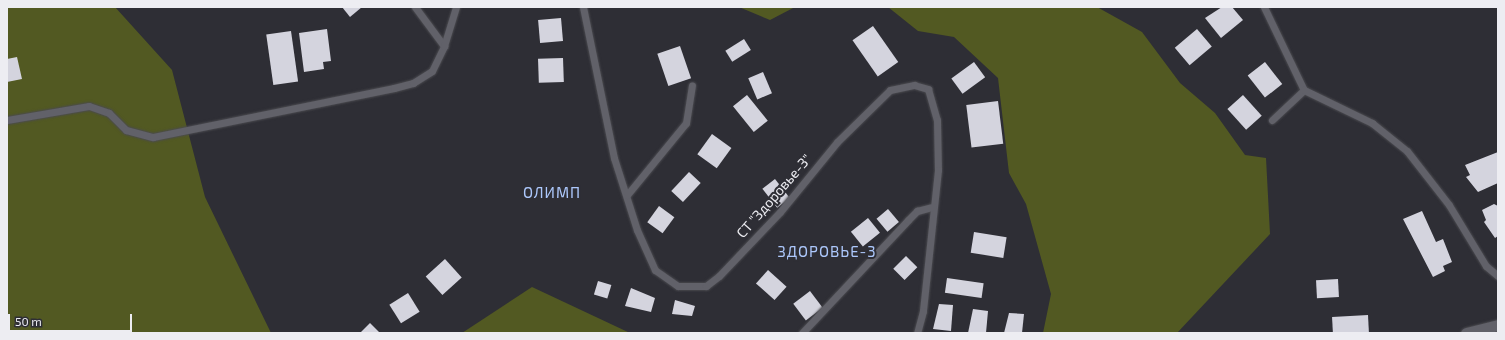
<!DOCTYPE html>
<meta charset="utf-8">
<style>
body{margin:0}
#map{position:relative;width:1505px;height:340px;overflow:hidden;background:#2e2e35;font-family:"Exo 2",sans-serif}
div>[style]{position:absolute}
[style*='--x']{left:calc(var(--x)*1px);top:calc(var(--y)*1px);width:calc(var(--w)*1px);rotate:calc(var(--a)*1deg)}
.forest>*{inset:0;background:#525922}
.building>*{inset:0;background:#d4d4de;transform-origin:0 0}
.roads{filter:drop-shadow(0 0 1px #4a4a4f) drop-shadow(0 0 1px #4a4a4f)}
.service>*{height:7px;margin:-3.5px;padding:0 3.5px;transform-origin:3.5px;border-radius:3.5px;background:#616169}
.minor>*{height:11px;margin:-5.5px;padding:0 5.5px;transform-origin:5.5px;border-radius:5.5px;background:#616169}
span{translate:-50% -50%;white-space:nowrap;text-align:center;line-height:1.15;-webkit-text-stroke:4px #2e2e35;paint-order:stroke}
.street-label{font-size:14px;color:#ededf2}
.neighbourhood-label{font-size:15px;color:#adc8fc;letter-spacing:1px}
.frame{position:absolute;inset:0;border:8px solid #ededf2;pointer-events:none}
.scale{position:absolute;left:8px;top:314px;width:124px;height:18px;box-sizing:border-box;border:2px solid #ededf2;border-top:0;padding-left:5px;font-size:12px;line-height:14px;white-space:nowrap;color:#ededf2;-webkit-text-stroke:3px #2e2e35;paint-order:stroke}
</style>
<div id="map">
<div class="forest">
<i style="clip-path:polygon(7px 7px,115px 7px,172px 70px,205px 197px,271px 333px,7px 333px)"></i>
<i style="clip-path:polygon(739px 7px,795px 7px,770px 20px)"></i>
<i style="clip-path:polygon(888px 7px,1097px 7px,1142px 32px,1180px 83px,1215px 113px,1245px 155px,1266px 158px,1270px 234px,1177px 333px,1043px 333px,1051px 294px,1026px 204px,1009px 173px,998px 78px,954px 37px,918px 31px)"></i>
<i style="clip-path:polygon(532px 287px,630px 333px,462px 333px)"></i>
</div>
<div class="building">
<i style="clip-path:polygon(342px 7px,362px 7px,350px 17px)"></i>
<i style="clip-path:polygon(1222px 7px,1232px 7px,1243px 20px,1221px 38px,1205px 18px)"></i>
<i style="left:561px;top:18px;width:23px;height:23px;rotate:85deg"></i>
<i style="left:873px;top:26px;width:44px;height:25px;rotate:55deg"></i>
<i style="clip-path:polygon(327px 29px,331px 61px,323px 62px,324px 69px,304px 72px,299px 33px)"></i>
<i style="left:1197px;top:29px;width:23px;height:29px;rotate:50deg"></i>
<i style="left:291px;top:31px;width:51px;height:25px;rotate:82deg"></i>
<i style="left:744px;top:39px;width:13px;height:22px;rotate:58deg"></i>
<i style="left:680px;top:46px;width:34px;height:24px;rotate:71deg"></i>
<i style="clip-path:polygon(17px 57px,22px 79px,7px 82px,7px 59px)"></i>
<i style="left:563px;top:58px;width:24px;height:25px;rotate:88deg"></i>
<i style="left:974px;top:62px;width:19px;height:28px;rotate:54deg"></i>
<i style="left:1265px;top:62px;width:28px;height:22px;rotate:52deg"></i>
<i style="left:763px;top:72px;width:23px;height:16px;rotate:67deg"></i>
<i style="left:747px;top:95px;width:33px;height:18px;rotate:51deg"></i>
<i style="left:1243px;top:95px;width:28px;height:21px;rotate:48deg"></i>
<i style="left:998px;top:101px;width:43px;height:32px;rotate:83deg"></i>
<i style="left:712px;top:134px;width:24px;height:25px;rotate:36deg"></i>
<i style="clip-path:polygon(1498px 152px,1498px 183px,1478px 192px,1466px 177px,1470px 175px,1465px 165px)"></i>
<i style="left:689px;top:172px;width:16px;height:26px;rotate:43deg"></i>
<i style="left:775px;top:179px;width:24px;height:16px;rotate:52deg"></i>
<i style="clip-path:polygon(1494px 204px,1498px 206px,1498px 236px,1495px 238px,1484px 222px,1486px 220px,1482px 210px)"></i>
<i style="left:659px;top:206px;width:19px;height:20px;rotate:36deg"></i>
<i style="left:888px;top:209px;width:17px;height:15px;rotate:50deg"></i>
<i style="clip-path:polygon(1422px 211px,1436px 242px,1443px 239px,1452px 262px,1443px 266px,1445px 271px,1433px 277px,1403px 219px)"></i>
<i style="left:868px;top:218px;width:19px;height:22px;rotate:51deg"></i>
<i style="left:974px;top:232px;width:33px;height:21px;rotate:9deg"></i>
<i style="left:906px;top:256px;width:16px;height:18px;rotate:45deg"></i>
<i style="left:445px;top:259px;width:25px;height:26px;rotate:48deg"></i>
<i style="left:768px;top:270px;width:25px;height:18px;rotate:42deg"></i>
<i style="left:947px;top:278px;width:37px;height:15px;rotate:8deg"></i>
<i style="left:1338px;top:279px;width:18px;height:22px;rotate:87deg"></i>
<i style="left:598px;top:281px;width:14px;height:14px;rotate:17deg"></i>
<i style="clip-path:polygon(631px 288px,655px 298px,651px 312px,625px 306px)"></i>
<i style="left:810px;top:291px;width:21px;height:21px;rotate:53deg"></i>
<i style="left:408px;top:293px;width:22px;height:22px;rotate:58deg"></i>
<i style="clip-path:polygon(675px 300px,695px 306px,692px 316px,672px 314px)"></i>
<i style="clip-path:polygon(939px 304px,953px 305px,951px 331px,933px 329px)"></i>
<i style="clip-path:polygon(973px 309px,988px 311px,986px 333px,968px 333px)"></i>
<i style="clip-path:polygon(1009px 313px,1024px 314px,1022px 333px,1004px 333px)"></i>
<i style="left:1368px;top:315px;width:18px;height:36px;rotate:87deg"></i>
<i style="clip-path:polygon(370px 323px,380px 333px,360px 333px)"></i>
</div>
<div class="roads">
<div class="service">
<i style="--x:415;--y:7;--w:49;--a:53.4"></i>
<i style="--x:583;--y:7;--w:154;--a:78.4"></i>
<i style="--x:614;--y:158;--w:76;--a:72.3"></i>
<i style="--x:637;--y:230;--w:44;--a:65.8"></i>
<i style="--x:655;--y:270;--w:28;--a:35"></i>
<i style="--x:678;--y:286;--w:28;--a:0"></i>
<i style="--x:706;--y:286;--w:16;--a:-38"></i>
<i style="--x:719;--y:276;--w:88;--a:-46.4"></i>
<i style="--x:780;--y:212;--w:90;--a:-50.8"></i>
<i style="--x:837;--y:142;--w:74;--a:-44.5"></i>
<i style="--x:890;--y:90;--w:25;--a:-12"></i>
<i style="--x:914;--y:85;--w:15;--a:16"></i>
<i style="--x:928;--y:89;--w:32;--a:74"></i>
<i style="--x:937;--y:120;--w:50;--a:88.9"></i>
<i style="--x:938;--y:170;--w:142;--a:96.1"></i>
<i style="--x:923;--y:311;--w:23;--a:105"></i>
<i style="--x:1264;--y:7;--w:92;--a:64.3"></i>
<i style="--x:7;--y:120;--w:83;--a:-9.7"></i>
<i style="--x:89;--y:106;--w:21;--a:19"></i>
<i style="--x:109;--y:113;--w:24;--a:45"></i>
<i style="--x:126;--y:130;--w:28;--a:15"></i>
<i style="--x:153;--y:137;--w:246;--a:-11.5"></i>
<i style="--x:394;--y:88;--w:20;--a:-15"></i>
<i style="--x:413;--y:83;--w:22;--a:-32"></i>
<i style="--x:432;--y:71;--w:28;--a:-64"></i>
<i style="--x:444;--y:46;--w:41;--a:-72.9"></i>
<i style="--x:1272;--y:120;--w:44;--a:-43.2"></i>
<i style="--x:1304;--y:90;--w:76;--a:25.9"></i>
<i style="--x:1372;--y:123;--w:45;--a:38.7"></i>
<i style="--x:1407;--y:151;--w:68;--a:52.1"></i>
<i style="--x:1449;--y:205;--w:71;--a:58.8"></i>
<i style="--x:1486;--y:266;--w:16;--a:40"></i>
<i style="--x:627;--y:195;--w:93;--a:-50.7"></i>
<i style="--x:686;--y:123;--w:38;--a:-81"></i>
<i style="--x:802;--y:333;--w:155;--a:-46.8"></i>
<i style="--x:908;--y:220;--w:13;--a:-45"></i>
<i style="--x:917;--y:211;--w:16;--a:-15"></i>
</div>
<div class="minor">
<i style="--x:1466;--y:333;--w:33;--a:-14"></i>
</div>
</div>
<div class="street-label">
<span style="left:774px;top:196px;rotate:-49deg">СТ "Здоровье-3"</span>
</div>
<div class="neighbourhood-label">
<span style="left:552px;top:193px">ОЛИМП</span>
<span style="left:827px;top:252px">ЗДОРОВЬЕ-3</span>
</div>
<div class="frame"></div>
<div class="scale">50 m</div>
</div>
